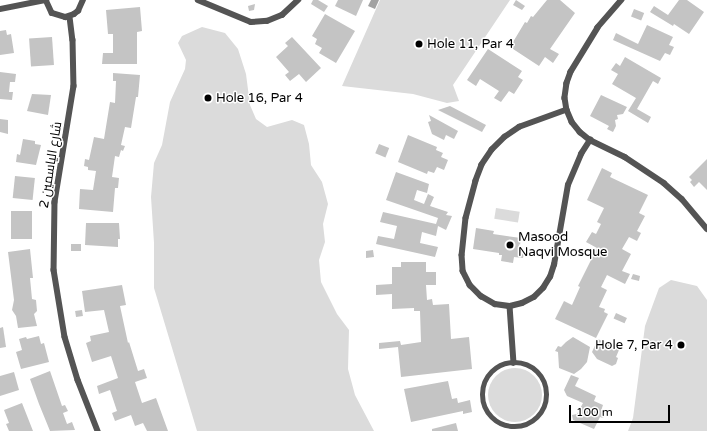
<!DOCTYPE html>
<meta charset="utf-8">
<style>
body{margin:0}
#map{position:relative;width:707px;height:431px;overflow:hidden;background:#fff;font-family:"Varela Round",Cairo,sans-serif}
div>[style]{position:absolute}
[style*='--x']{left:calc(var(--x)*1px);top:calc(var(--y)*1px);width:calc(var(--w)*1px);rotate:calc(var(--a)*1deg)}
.green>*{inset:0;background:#dbdbdb;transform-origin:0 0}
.round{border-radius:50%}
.water>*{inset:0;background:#a2a2a2}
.building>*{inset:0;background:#c4c4c4;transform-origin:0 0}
.street>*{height:5.5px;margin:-2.75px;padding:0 2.75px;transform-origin:2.75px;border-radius:2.75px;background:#545454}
.street>.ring{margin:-2.75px;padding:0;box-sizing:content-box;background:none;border:5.5px solid #545454;border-radius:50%}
.dots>*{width:11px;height:11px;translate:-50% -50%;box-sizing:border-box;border:2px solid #fff;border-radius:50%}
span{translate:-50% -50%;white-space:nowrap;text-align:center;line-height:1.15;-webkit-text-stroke:3px #fff;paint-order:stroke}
.poi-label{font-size:13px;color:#000}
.left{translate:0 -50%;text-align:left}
.right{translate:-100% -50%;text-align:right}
.street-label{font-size:13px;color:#000}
.scale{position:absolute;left:569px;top:405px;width:101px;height:18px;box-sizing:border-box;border:2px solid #000;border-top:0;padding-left:5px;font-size:12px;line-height:14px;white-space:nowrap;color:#000;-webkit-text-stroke:3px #fff;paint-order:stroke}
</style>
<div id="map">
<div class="green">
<i style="clip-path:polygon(380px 0,510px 0,453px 85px,459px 101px,447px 103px,413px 94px,342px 86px)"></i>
<i style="clip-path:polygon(202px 27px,225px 33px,238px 49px,246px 74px,250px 105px,256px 119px,267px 127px,292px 120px,304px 125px,309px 144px,311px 165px,322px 182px,328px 204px,323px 224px,325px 242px,319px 260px,321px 282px,337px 314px,349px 330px,348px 369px,355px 395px,374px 431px,197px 431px,154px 288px,154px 243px,151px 197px,154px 163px,162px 145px,170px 102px,185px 69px,186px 60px,178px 43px,182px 36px)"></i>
<i style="left:496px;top:208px;width:24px;height:11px;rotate:9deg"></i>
<i style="clip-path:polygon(671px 280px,697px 286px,707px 300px,707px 431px,628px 431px,633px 418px,645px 326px,659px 288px)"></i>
<i class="round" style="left:488px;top:368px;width:54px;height:54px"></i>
</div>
<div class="water">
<i style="clip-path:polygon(371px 0,379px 0,375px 9px,368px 6px)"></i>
</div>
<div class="building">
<i style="clip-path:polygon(313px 0,318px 0,328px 6px,324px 12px,311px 4px)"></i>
<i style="clip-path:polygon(338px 0,363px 0,356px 16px,335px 6px)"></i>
<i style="clip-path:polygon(516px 0,525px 6px,522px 10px,513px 5px)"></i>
<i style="clip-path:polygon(547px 0,560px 0,575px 13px,550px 49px,559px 54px,553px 63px,545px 57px,539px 66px,510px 47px,525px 22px,527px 23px,531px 16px,533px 17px)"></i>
<i style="clip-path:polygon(679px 0,687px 0,704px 12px,689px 34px,674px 24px,673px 26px,650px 12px,654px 6px,668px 15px)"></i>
<i style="clip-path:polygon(255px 4px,254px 10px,249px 11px,248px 6px)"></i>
<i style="clip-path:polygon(140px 7px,142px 31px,137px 32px,137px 64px,102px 64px,103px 53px,113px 53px,113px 34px,108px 34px,106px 10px)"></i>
<i style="left:634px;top:9px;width:11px;height:8px;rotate:22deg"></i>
<i style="clip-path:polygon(325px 14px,355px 31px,336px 63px,319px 53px,322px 48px,315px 44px,317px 39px,312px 36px)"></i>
<i style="clip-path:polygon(647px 25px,673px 37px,669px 45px,674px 47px,670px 55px,665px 53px,660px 61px,613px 40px,616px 33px,638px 44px)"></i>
<i style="clip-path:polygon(6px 30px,7px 35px,11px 34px,14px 53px,0 55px,0 31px)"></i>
<i style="left:52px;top:37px;width:28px;height:23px;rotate:86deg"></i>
<i style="clip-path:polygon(292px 37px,321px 68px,306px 82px,299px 74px,290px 81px,285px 75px,289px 72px,276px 57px,288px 46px,285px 43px)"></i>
<i style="clip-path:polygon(488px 49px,522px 71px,518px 77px,523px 80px,514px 94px,509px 91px,501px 102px,494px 98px,499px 91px,480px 79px,476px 86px,467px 80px)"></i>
<i style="clip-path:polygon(625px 57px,661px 78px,658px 84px,653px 81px,637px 109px,651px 117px,648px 123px,628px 111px,636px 98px,612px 84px,618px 74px,611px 70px,616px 63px,620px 66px)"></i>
<i style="clip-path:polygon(0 72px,16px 74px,15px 82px,10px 82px,9px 92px,13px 92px,12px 100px,0 99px)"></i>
<i style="clip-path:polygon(113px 73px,140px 75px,138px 97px,136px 97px,131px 128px,125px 127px,121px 145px,125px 146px,123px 151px,121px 150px,119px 157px,115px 156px,112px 177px,119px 178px,118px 188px,115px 188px,113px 212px,79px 209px,80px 189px,93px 190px,96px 171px,88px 170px,88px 167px,84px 166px,85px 159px,89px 160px,94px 137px,104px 139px,110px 102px,115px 103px,116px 81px,113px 81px)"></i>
<i style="clip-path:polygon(32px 94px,51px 95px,48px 115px,27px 111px)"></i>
<i style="clip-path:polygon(601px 95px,627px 107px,623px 114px,617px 115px,618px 119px,615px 120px,616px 126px,613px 132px,607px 129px,609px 126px,590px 116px)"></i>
<i style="clip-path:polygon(450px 106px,486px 125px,482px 132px,438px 110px)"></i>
<i style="clip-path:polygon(429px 115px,458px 131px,454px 139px,446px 135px,444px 140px,432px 134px,428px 122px,431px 121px)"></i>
<i style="clip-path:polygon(0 119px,8px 120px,8px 134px,0 132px)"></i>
<i style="clip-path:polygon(408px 135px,437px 147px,436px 150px,443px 153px,441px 157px,448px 160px,444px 170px,437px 167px,434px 173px,428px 171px,427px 174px,398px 162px)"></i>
<i style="clip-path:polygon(23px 139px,35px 141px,35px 144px,41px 145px,36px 165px,16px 162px,17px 154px,20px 155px)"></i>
<i style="left:379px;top:144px;width:11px;height:10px;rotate:22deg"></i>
<i style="clip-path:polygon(707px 159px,707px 190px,699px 182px,694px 187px,690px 182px,692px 180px,689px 177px)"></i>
<i style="clip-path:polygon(602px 168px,612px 173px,610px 177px,648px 195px,639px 213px,645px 216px,637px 231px,641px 233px,637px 241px,629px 237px,622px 249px,631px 254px,622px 271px,630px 274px,625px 284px,607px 275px,601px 287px,607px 290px,599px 307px,605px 309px,604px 312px,608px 314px,596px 338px,555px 319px,564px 301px,572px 305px,580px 287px,578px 286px,597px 248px,586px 242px,592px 232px,596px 234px,601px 224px,597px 222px,604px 208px,587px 200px)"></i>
<i style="clip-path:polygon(396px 172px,429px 184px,427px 193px,417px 190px,414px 200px,424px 204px,428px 194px,434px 197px,430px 206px,448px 212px,446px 215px,452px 216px,446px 230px,438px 226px,436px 236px,422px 232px,420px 243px,438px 247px,435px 257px,376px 244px,378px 236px,394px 239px,397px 226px,380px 222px,383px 212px,436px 224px,438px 218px,386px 200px)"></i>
<i style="left:15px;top:176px;width:20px;height:22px;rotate:6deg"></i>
<i style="left:11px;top:211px;width:21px;height:28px"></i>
<i style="clip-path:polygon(86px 223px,119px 223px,120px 239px,118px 239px,118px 247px,85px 245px)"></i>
<i style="clip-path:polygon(476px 228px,494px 231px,493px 234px,521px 238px,519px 252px,524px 253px,523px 258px,514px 257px,513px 263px,501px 261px,502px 255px,499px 255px,499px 253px,473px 249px)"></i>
<i style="left:71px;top:244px;width:10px;height:7px"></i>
<i style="clip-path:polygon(30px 249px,33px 278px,30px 278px,32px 299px,36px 300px,37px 311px,34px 314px,37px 326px,18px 328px,16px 316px,12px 310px,14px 300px,8px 252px)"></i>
<i style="clip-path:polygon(373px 250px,374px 257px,366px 258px,366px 251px)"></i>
<i style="clip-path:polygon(401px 262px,426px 262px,426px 272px,436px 272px,436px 285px,426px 285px,427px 300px,432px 299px,433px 305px,449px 304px,451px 339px,469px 337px,472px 369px,401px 377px,398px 347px,379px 349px,379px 343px,400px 341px,401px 345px,421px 342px,420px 311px,414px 311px,414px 308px,392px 309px,392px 294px,376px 295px,376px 285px,392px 284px,392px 267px,401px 267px)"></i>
<i style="clip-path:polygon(633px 274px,640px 276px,639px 281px,631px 279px)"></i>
<i style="clip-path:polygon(122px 285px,126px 305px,120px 306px,128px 343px,129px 342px,138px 371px,144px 369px,147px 378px,135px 382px,142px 403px,156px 398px,168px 431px,147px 431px,143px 423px,135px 426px,131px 415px,115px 421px,112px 413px,117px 411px,110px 390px,99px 394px,97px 386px,118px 378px,111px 356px,92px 362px,86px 343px,91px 341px,90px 336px,109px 332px,104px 310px,85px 312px,82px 291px)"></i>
<i style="left:82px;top:310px;width:6px;height:7px;rotate:81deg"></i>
<i style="left:616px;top:313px;width:12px;height:6px;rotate:24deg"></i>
<i style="clip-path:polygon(3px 327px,6px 347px,0 348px,0 328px)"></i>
<i style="clip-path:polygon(39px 336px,41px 344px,44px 343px,49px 362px,21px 369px,16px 352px,22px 350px,19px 339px,26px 337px,27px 339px)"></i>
<i style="clip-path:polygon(573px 337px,590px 347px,587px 362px,581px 369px,574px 374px,559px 368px,558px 352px,555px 351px,558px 346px,561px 347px,566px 342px)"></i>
<i style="clip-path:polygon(598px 339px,619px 350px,616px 357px,618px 358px,616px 364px,612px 366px,597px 359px,592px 352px)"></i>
<i style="clip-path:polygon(50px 371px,62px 406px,65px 405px,68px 411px,63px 413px,67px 424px,72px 422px,75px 430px,50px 431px,39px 404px,30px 379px)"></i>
<i style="clip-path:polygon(14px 372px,19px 390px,0 396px,0 376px)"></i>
<i style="clip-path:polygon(571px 375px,579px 378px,575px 386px,596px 396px,594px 401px,603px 405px,601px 411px,605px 414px,603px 418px,600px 417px,594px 429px,573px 420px,572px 415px,577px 414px,583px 403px,567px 396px,564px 390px)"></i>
<i style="clip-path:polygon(448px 381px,452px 399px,457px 398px,458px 403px,470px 400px,472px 412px,463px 414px,463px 411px,411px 422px,404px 389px)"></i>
<i style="clip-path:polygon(22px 403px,33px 431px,9px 431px,6px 424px,9px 423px,4px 410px)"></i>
<i style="clip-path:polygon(456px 423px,458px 431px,432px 431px,432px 429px)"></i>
</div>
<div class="street">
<i style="--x:198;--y:0;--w:57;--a:22.5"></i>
<i style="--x:251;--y:22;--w:16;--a:-4"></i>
<i style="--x:267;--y:21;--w:16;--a:-22"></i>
<i style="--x:282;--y:15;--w:22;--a:-43"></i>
<i style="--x:622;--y:0;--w:37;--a:131"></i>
<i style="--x:598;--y:28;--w:52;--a:121.5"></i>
<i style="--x:571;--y:72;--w:12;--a:110"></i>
<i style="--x:567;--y:83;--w:15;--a:98"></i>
<i style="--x:565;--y:98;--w:12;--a:81"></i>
<i style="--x:567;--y:110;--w:13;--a:67"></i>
<i style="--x:572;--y:122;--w:13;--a:51"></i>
<i style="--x:580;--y:132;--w:13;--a:39"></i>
<i style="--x:590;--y:140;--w:39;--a:26"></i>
<i style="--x:625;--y:157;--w:47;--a:33.7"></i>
<i style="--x:664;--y:183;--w:24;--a:42"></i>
<i style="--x:682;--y:199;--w:39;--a:50"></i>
<i style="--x:0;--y:9;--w:47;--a:-11.1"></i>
<i style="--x:46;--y:0;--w:14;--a:65"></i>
<i style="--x:52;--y:13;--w:14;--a:17"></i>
<i style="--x:65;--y:17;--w:9;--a:-18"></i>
<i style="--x:74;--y:14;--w:5;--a:-37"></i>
<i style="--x:78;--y:11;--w:12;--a:-66"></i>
<i style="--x:70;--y:17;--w:23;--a:83"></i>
<i style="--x:73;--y:40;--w:46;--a:88.8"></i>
<i style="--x:74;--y:86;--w:118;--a:99.3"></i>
<i style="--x:55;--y:202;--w:68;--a:90.8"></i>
<i style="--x:54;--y:270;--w:68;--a:80.7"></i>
<i style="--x:65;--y:337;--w:45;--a:73.2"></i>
<i style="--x:78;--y:380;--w:55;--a:68.6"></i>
<i style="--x:567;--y:110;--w:50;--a:160.1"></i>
<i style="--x:520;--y:127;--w:18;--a:146"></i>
<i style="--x:505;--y:137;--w:18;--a:135"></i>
<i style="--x:492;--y:150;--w:18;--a:124"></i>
<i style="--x:482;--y:165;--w:17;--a:111"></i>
<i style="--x:476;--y:181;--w:38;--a:105"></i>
<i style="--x:466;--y:218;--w:37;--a:96"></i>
<i style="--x:462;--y:255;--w:16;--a:86"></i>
<i style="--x:463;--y:271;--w:16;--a:63"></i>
<i style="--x:470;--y:285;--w:16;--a:45"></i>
<i style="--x:481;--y:296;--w:16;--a:30"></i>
<i style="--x:495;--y:304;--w:15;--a:8"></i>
<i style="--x:510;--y:306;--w:12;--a:-14"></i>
<i style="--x:522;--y:303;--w:13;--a:-27"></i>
<i style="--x:534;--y:297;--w:13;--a:-45"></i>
<i style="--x:543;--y:288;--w:13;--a:-58"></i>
<i style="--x:550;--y:277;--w:13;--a:-72"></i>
<i style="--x:554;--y:265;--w:81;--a:-80.1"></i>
<i style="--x:568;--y:185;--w:34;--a:-67"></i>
<i style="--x:581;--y:154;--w:17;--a:-57"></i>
<i style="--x:510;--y:306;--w:57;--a:86"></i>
<i class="ring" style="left:483px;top:363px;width:58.5px;height:58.5px"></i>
</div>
<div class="dots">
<i style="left:419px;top:44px;background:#000"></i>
<i style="left:208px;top:98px;background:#000"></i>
<i style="left:510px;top:245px;background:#000"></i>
<i style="left:681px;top:345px;background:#000"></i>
</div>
<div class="poi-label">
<span class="left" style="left:427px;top:44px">Hole 11, Par 4</span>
<span class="left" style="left:216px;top:98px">Hole 16, Par 4</span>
<span class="left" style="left:518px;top:245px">Masood<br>Naqvi Mosque</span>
<span class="right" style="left:673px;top:345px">Hole 7, Par 4</span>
</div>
<div class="street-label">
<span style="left:51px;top:165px;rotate:-81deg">شارع الياسمين 2</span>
</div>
<div class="scale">100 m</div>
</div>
